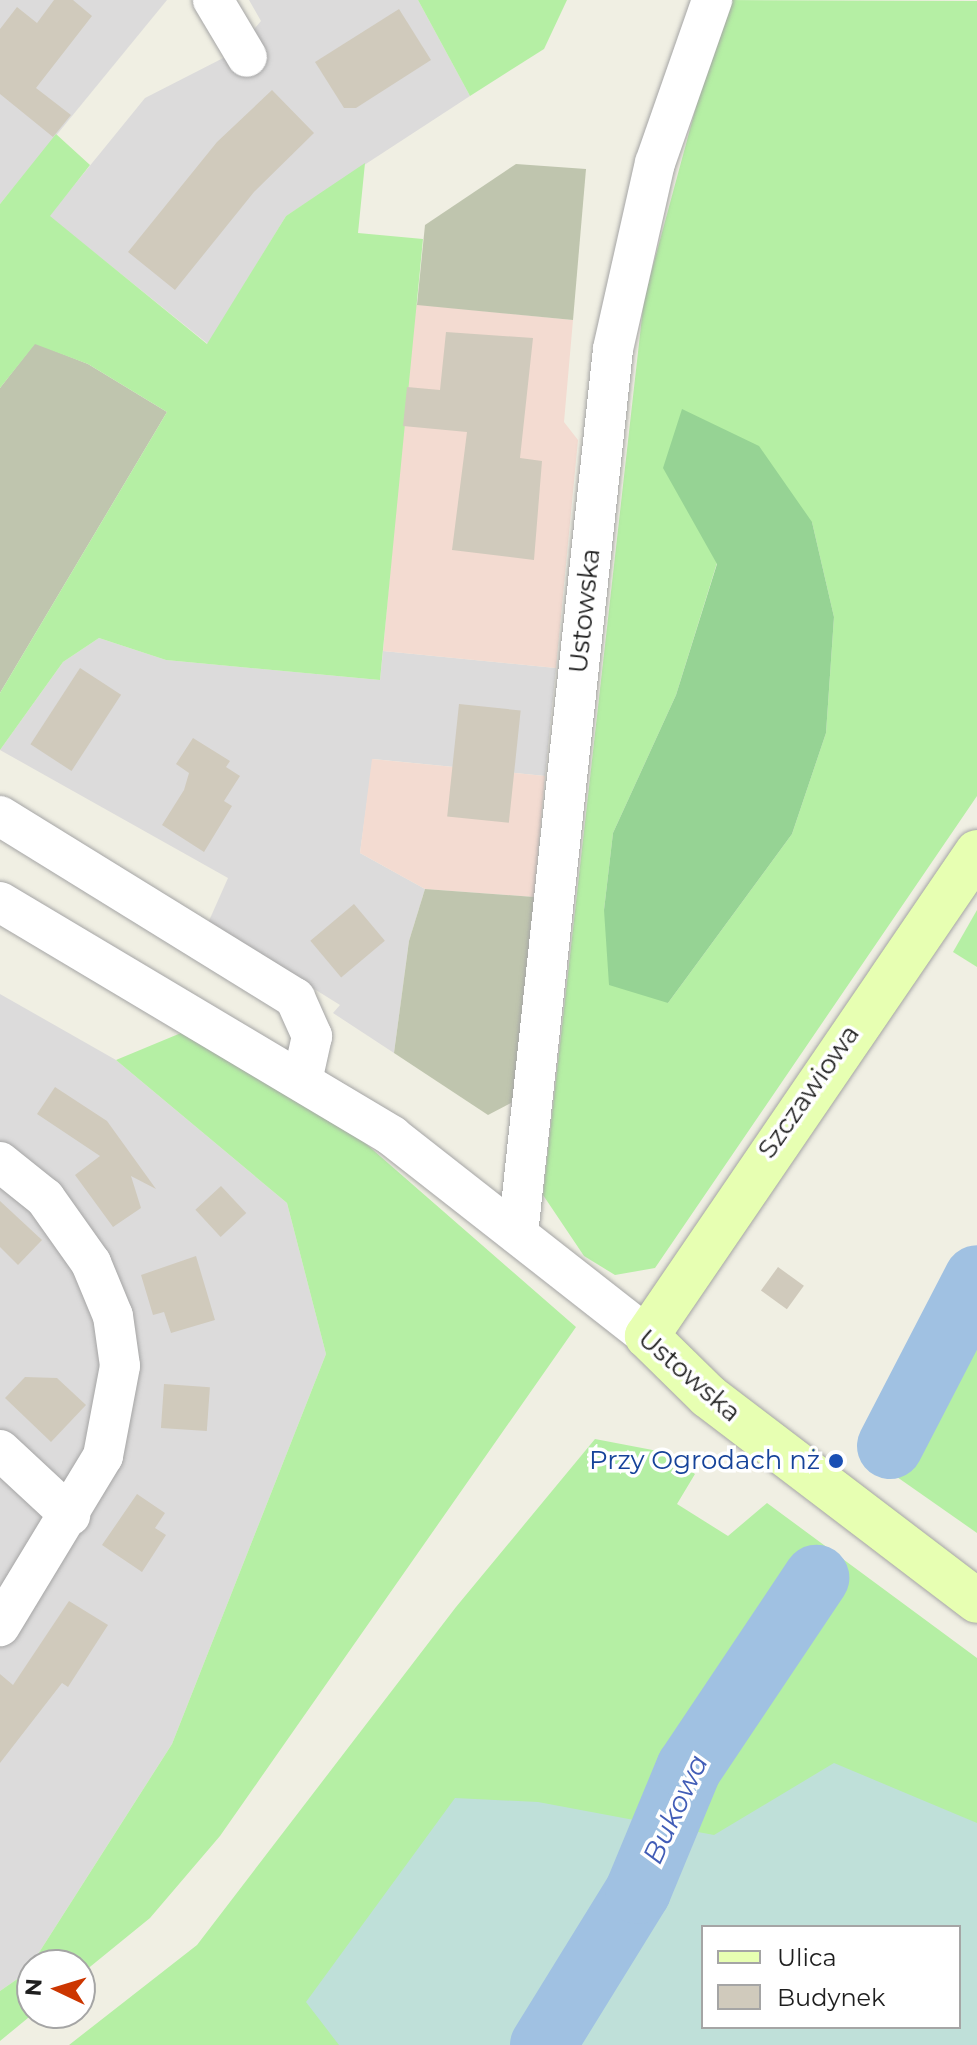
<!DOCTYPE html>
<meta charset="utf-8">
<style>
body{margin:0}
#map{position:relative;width:977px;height:2045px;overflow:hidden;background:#f0efe3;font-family:Montserrat,sans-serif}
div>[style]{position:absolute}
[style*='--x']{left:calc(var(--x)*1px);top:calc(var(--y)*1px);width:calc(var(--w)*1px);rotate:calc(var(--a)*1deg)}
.residential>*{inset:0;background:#dcdbdb}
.commercial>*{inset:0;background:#f3dbd1}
.construction>*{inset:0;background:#bfc5ae}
.grass>*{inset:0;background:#b5efa4}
.forest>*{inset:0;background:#96d394}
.wetland>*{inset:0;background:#bfe0d9}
.river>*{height:66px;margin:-33px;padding:0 33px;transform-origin:33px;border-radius:33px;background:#a0c1e2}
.building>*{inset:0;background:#d0cabc;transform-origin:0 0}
.roads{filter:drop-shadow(0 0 2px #a5a5a5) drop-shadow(0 0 2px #a5a5a5)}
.street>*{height:40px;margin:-20px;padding:0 20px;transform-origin:20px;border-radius:20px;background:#fff}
.secondary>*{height:44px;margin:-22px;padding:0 22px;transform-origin:22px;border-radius:22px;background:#e7ffb2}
.dots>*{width:22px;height:22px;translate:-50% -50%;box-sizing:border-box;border:4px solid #fff;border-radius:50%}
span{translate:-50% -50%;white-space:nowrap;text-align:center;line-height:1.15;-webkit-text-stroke:7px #fff;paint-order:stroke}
.street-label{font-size:26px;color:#1e1e1e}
.transit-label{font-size:26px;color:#164399}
.right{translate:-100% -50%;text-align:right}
.water-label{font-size:28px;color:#425db7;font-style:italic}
.legend{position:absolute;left:701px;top:1925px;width:260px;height:104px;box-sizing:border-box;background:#fff;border:2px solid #a5a5a5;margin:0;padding:10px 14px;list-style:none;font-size:24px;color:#1e1e1e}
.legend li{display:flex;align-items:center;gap:16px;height:40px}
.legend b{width:40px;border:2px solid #a5a5a5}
.north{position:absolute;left:16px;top:1949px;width:80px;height:80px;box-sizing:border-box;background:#fff;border:2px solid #a5a5a5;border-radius:50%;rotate:274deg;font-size:22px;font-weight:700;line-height:32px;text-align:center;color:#1e1e1e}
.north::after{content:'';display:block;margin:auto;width:28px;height:36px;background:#cc3600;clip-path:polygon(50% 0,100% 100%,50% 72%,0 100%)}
</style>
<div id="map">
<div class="residential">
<i style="clip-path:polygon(0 0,167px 0,0 204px)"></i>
<i style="clip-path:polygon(249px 0,418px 0,470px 96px,286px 216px,208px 344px,49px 216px,145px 98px,235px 52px,261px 21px)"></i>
<i style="clip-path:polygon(99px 638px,166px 660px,380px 680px,383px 651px,556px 668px,545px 776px,373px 759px,360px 853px,425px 889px,409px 941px,394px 1053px,333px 1013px,340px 1005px,208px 923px,228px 878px,0 750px,63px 662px)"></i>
<i style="clip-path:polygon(0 994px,116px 1060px,287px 1203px,326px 1354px,172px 1744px,26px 1973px,0 1991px)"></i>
</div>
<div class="commercial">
<i style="clip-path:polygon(414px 304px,573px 320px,564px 422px,578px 440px,556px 668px,383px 651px)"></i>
<i style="clip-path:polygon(372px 759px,545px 776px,534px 897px,425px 889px,360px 853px)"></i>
</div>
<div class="construction">
<i style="clip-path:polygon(516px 164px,586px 169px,573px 320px,417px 305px,425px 225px)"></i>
<i style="clip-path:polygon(35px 343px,88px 364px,167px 412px,0 693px,0 388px)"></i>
<i style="clip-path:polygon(425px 889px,534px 897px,513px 1102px,488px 1115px,394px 1053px,409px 941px)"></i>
</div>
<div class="grass">
<i style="clip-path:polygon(418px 0,567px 0,544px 49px,470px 96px)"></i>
<i style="clip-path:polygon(evenodd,725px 0,977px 1px,977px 796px,655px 1268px,615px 1275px,584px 1256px,543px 1195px,644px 299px,725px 0,812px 522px,834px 617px,826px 733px,792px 834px,668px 1003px,604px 910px,613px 833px,676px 695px,717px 563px,812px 522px)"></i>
<i style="clip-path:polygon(56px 134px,90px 165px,50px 216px,207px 344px,286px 216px,365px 163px,358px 233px,423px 239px,380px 680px,166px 660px,99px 638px,63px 662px,0 750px,0 693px,167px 412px,88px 364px,35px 344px,0 388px,0 204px)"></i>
<i style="clip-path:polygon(977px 910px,977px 967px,953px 952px)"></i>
<i style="clip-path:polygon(181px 1033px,357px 1136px,576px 1327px,220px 1836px,150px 1918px,80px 1975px,80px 1965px,32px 1965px,34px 2013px,0 2041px,0 1991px,26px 1973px,172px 1744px,326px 1354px,287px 1203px,116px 1060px)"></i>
<i style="clip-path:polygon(977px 1301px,977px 1533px,887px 1470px)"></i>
<i style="clip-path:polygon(evenodd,595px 1439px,663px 1452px,695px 1474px,677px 1504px,728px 1536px,767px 1503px,977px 1658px,977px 2045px,69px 2045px,197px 1945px,456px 1607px,595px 1439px,703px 1927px,959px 1927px,959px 2027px,703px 2027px,703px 1927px)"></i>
</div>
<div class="forest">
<i style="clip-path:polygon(682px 409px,759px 446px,812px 522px,834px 617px,826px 733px,792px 834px,668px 1003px,609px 985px,604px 910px,613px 833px,676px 695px,717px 564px,663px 468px)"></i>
</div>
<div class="wetland">
<i style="clip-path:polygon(evenodd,834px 1763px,977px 1823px,977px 2045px,339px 2045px,306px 2002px,455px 1798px,538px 1802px,714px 1835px,834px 1763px,703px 1927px,959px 1927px,959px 2027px,703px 2027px,703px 1927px)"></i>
</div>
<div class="river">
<i style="--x:890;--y:1446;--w:189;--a:-62.6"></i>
<i style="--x:543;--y:2045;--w:181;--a:-58.3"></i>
<i style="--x:638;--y:1891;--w:133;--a:-67.5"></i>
<i style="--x:689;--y:1768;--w:229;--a:-56.2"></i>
</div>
<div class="building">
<i style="clip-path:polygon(54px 0,73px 0,92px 16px,36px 88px,71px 115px,53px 137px,0 94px,0 29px,17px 7px,37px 23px)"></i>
<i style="clip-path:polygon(399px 9px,431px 60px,356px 108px,344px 108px,315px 62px)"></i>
<i style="clip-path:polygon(272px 90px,314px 133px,254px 192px,175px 290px,128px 252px,217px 142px)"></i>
<i style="clip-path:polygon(446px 332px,533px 338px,520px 458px,542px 461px,534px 560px,452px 550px,467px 432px,403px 426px,407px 387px,440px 390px)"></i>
<i style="left:80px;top:668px;width:49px;height:91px;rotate:33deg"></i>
<i style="left:459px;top:704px;width:62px;height:113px;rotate:6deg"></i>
<i style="clip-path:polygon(193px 738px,230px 761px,226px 767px,240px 776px,224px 801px,232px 806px,204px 852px,162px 825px,184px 790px,189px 773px,176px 764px)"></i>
<i style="left:354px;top:904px;width:48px;height:57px;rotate:50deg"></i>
<i style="clip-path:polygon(55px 1087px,107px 1121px,156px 1189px,131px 1176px,141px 1208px,113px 1227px,75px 1175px,100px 1156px,37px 1114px)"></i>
<i style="left:221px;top:1186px;width:37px;height:35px;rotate:47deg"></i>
<i style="clip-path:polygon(0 1201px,42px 1240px,18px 1265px,0 1247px)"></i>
<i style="clip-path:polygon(196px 1256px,215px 1320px,171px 1333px,164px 1312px,153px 1315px,141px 1275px)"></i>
<i style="left:778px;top:1267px;width:32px;height:29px;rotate:36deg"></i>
<i style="clip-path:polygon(25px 1377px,57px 1378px,86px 1405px,51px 1442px,5px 1398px)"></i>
<i style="left:164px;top:1384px;width:46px;height:44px;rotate:4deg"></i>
<i style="clip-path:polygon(137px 1494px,165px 1513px,155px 1528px,166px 1535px,142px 1572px,102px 1545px)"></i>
<i style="clip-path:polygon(69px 1601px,108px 1625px,68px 1687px,62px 1683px,0 1763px,0 1674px,13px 1685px)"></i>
</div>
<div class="roads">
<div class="street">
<i style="--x:213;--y:0;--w:66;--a:59.2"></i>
<i style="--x:0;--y:816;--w:347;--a:31.7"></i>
<i style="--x:295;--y:998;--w:42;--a:65.9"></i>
<i style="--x:312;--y:1036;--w:46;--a:102.5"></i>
<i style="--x:0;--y:902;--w:457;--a:30.8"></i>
<i style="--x:392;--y:1136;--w:324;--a:38.1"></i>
<i style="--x:0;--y:1162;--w:58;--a:38.7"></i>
<i style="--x:45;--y:1198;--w:80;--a:54.7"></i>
<i style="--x:91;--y:1263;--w:57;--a:67.5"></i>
<i style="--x:113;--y:1316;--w:50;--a:82"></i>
<i style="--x:120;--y:1366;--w:92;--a:100.7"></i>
<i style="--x:103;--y:1456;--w:199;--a:121.2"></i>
<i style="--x:518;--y:1234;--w:890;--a:-83.87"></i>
<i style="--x:613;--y:349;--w:191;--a:-77.3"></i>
<i style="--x:655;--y:163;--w:173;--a:-70.7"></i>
<i style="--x:0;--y:1450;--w:96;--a:42.9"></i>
</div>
<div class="secondary">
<i style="--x:977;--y:852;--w:586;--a:124.29"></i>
<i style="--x:647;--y:1336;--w:86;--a:44.5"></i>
<i style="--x:708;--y:1396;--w:338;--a:37.3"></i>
</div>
</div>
<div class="dots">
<i style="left:836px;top:1461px;background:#1a4fb4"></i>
</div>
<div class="street-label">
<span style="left:585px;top:611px;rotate:-84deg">Ustowska</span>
<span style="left:809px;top:1092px;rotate:-55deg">Szczawiowa</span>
<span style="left:689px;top:1376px;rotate:41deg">Ustowska</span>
</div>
<div class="transit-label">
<span class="right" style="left:820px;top:1461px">Przy Ogrodach nż</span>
</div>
<div class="water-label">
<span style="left:675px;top:1809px;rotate:-65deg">Bukowa</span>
</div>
<ul class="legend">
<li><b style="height:10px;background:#e7ffb2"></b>Ulica</li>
<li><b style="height:22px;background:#d0cabc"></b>Budynek</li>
</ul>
<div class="north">N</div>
</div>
